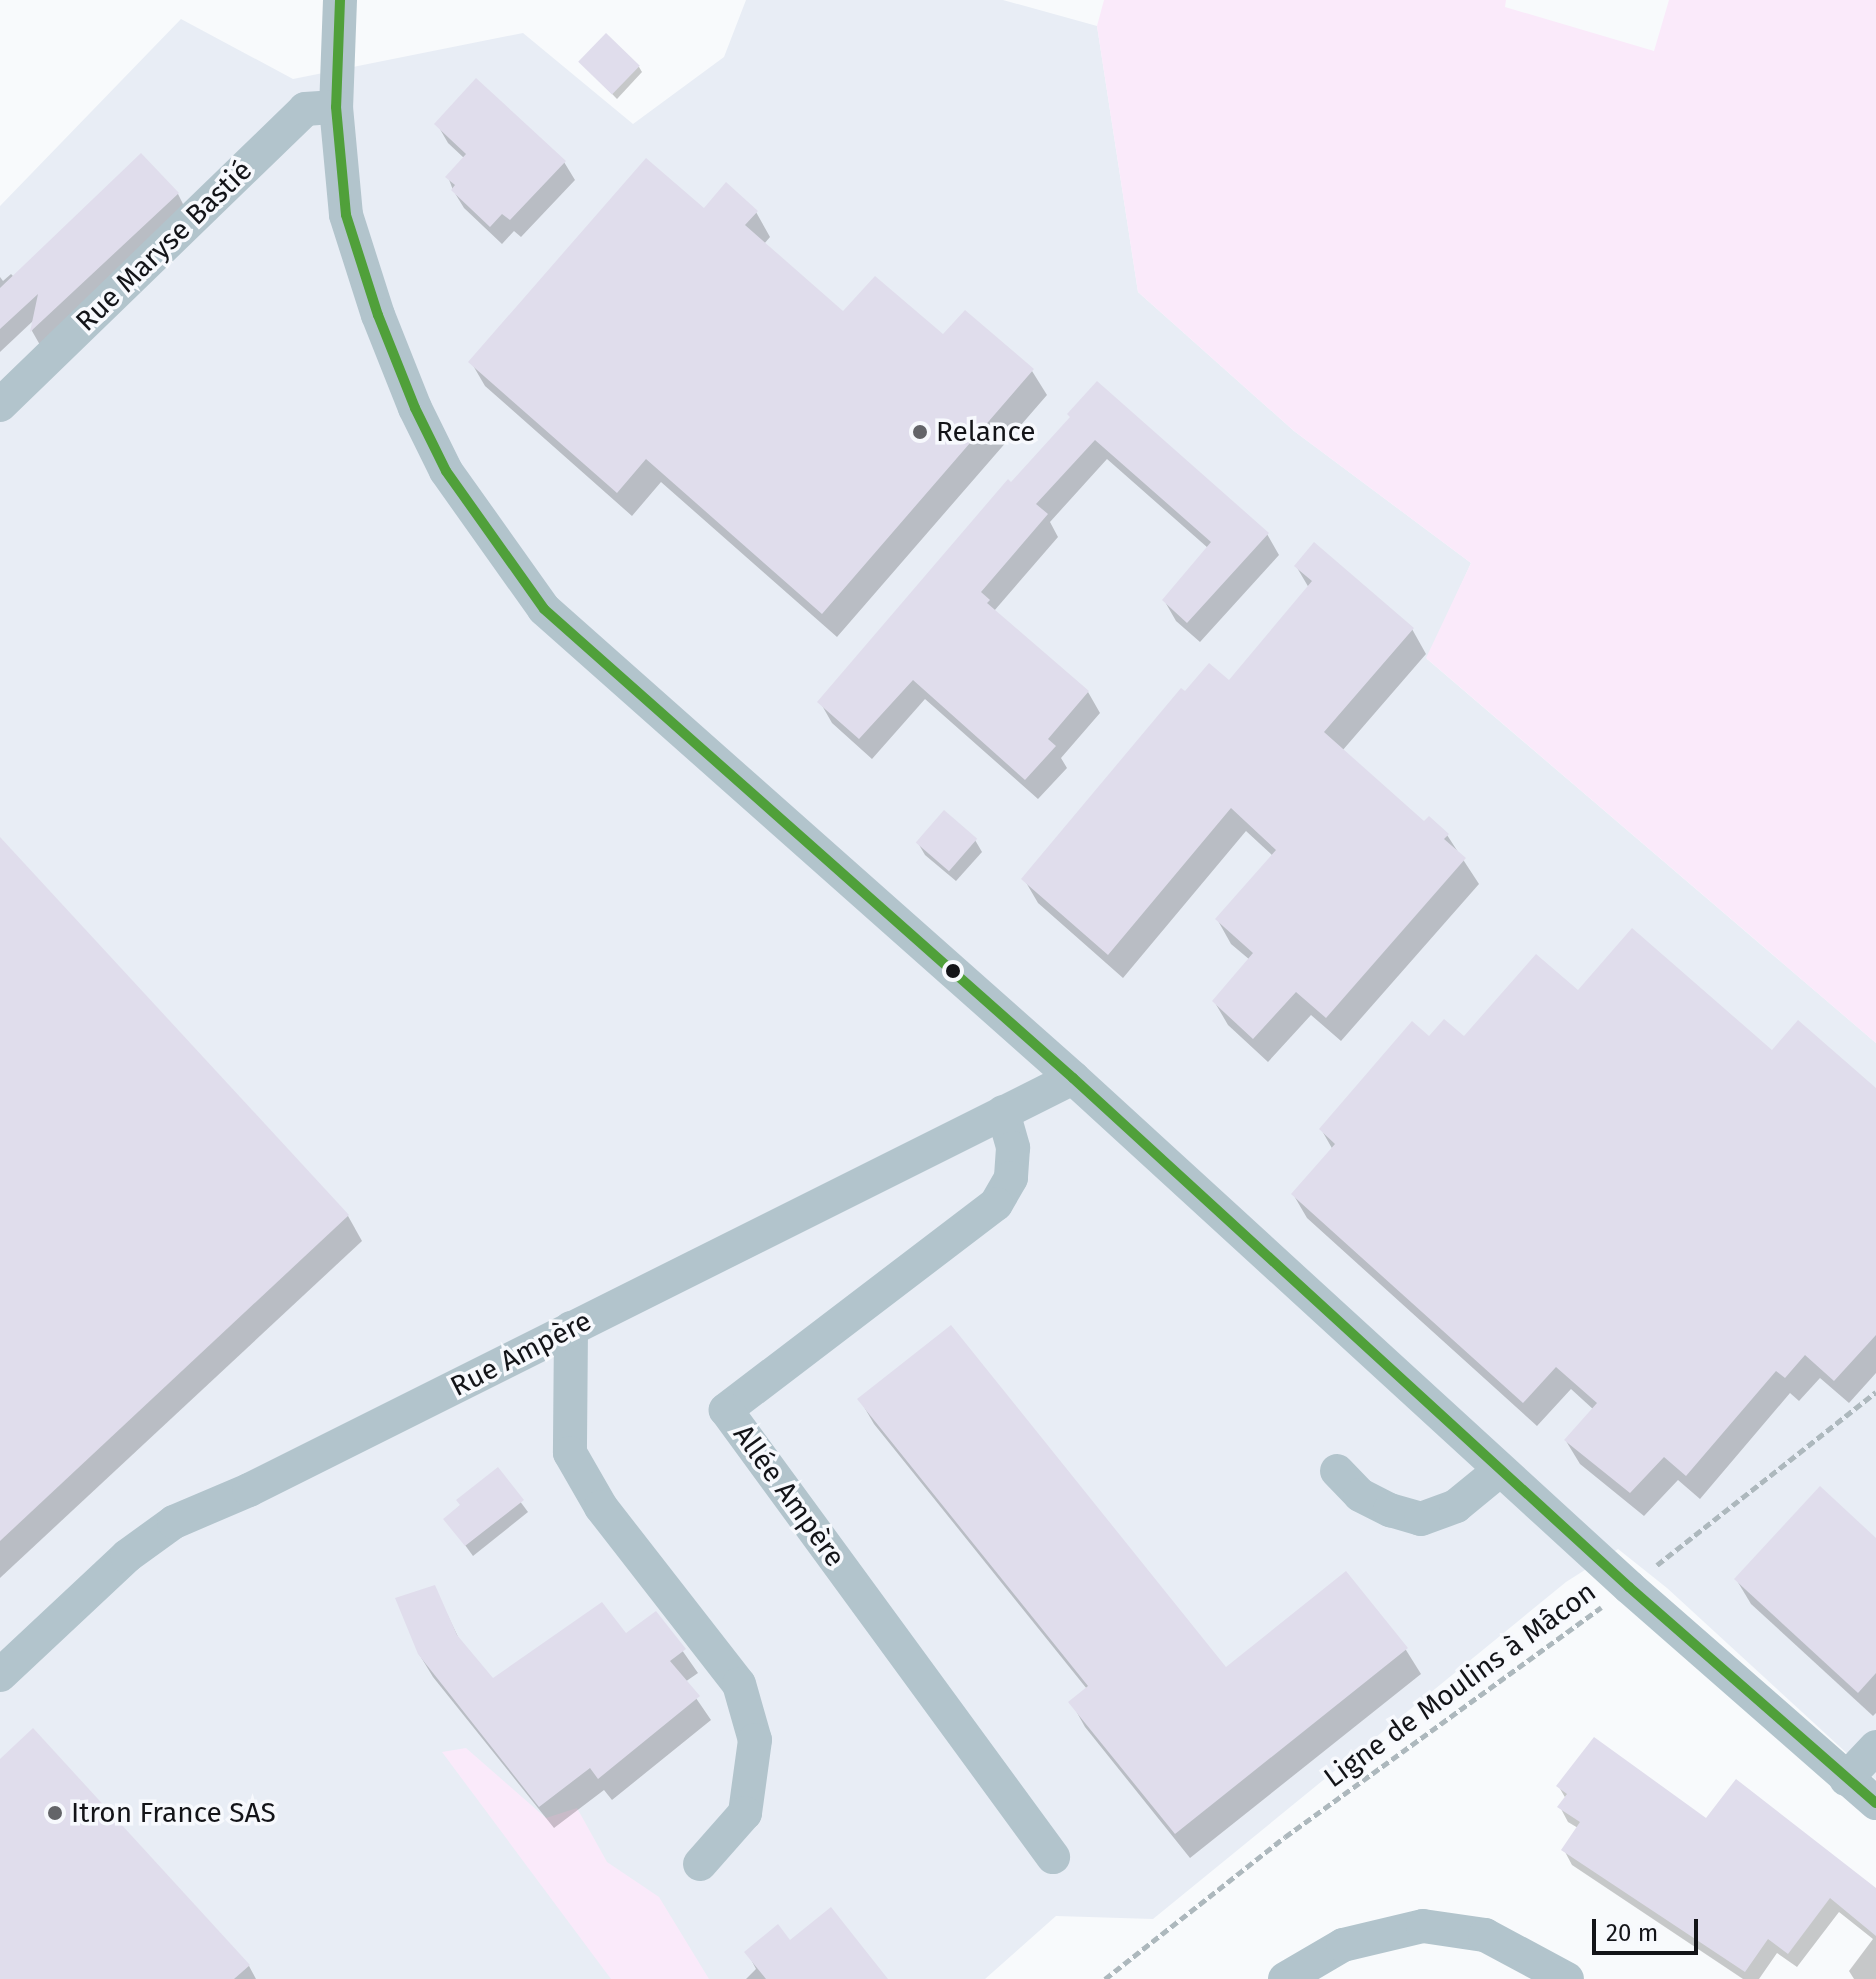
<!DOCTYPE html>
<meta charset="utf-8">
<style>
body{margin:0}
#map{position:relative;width:1876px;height:1979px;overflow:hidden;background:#f8fafc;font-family:"Fira Sans",sans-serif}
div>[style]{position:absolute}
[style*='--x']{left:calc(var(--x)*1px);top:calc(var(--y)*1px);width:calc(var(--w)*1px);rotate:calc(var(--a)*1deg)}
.built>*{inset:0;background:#e8edf5}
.green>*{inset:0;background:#faeafa}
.shadow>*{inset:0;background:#0003}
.building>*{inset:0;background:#e0ddec;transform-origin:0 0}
.path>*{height:5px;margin-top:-2.5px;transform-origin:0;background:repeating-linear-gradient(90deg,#adb8bd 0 8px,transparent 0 12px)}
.minor>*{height:34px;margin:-17px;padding:0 17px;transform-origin:17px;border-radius:17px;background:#b2c4cc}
.bus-1>*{height:10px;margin:-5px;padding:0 5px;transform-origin:5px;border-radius:5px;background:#50a03a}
.dots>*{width:22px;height:22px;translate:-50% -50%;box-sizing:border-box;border:4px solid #f7f9fd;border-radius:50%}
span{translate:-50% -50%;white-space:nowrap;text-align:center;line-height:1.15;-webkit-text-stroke:7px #f7f9fd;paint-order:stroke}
.street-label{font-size:28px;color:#131418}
.poi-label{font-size:28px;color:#131418}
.left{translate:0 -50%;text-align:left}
.scale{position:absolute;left:1592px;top:1919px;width:106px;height:36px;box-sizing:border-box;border:4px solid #131418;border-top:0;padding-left:10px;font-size:24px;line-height:28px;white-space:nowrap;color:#131418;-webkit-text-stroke:6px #f7f9fd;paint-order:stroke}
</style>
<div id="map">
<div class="built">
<i style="clip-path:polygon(746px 0,1003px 0,1097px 26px,1138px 292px,1294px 431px,1471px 563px,1427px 659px,1876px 1043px,1876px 1780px,1667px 1588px,1618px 1549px,1566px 1582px,1153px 1919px,1056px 1916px,985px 1979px,0 1979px,0 206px,181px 19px,293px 79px,523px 33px,633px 124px,724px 57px)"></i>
</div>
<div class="green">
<i style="clip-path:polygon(1104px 0,1506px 0,1505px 7px,1654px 51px,1669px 0,1876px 0,1876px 1043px,1426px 658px,1471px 563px,1294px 431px,1138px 292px,1097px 26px)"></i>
<i style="clip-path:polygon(466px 1748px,546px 1818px,577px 1808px,607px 1862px,659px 1897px,709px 1979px,611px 1979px,442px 1752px)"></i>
</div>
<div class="shadow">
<i style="clip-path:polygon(581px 62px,639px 67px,642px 72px,617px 99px)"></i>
<i style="clip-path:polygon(437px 124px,564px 162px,575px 180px,521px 237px,514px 231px,502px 244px,464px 208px,453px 190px,448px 177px,464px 158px,448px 143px)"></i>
<i style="clip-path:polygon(141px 156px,178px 194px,186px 210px,40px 345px,32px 331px,34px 320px,0 352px,0 277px,3px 281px,11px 274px,14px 277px)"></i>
<i style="clip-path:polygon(704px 211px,756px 212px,770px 237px,764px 244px,844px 314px,943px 337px,1032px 371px,1047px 395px,837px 637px,661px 482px,632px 516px,485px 386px,471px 362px)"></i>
<i style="clip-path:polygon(1072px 418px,1267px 534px,1279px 555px,1200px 642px,1176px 621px,1164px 600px,1208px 548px,1107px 459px,1050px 522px,1058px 537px,994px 611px,1088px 692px,1100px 713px,1061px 758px,1067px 768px,1038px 799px,925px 699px,872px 759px,832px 723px,820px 702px)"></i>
<i style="clip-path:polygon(1296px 566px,1412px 629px,1426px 654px,1342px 751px,1424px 823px,1447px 835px,1479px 884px,1341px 1041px,1311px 1015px,1268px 1062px,1228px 1025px,1214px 1001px,1250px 960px,1231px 944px,1217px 919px,1273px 856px,1246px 831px,1123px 978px,1038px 903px,1024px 879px,1186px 693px,1229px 682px,1309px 588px)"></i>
<i style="clip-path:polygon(0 839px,348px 1216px,362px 1241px,0 1578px)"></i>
<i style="clip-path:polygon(975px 840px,982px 852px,956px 881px,925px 855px,918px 843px)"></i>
<i style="clip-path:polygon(1578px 993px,1773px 1053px,1876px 1091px,1876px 1373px,1849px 1403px,1820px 1378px,1799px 1401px,1790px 1393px,1700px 1499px,1678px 1480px,1644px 1516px,1580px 1464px,1566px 1441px,1594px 1410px,1571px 1389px,1537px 1426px,1307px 1218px,1293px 1194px,1333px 1150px,1321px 1129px,1429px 1039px,1465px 1039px)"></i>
<i style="clip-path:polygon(860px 1400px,1225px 1670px,1346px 1574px,1406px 1650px,1421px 1674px,1190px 1858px,1085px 1727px,1071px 1702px,1087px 1689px,874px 1424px)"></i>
<i style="clip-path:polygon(497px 1470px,528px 1512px,473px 1556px,446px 1519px)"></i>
<i style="clip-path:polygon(1876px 1540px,1876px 1713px,1873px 1716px,1751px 1604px,1736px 1579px)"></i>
<i style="clip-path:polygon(434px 1587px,462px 1645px,492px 1681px,626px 1636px,656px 1613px,698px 1673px,685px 1682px,711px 1720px,612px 1800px,604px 1790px,554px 1828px,433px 1677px,419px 1654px)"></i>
<i style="clip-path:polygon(32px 1731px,249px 1966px,256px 1979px,0 1979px,0 1761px)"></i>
<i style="clip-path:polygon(1559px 1787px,1706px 1821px,1876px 1891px,1876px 1979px,1854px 1979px,1849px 1971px,1873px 1939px,1839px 1912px,1797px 1967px,1777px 1953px,1759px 1979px,1743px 1979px,1572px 1865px,1564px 1850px,1578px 1828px,1568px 1822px,1560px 1807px,1566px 1799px)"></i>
<i style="clip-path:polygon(789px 1943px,886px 1979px,746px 1979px,756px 1969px,747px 1952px)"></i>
</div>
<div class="building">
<i style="left:606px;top:33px;width:47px;height:40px;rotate:44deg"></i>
<i style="clip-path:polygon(476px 78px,566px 161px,510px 220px,502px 214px,490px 227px,451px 190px,455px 185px,445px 177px,466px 154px,434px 124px)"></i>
<i style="clip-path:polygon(141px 153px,179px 193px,30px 332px,38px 294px,0 329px,0 288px)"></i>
<i style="clip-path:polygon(646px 158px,704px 208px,726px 182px,758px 211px,745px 225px,843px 311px,875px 276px,943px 334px,965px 310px,1034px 369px,822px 614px,646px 459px,617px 493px,468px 362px)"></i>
<i style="clip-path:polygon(1097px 381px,1269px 533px,1187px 623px,1162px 600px,1211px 542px,1095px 440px,1036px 504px,1048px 514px,981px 592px,990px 600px,987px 603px,1089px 691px,1048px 739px,1056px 746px,1025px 780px,913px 680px,859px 739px,817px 702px,1008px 479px,1011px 482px,1070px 417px,1067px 414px)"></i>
<i style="clip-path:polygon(1314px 542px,1414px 628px,1324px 732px,1424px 821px,1429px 816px,1449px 834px,1444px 839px,1466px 858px,1326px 1018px,1296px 992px,1253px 1039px,1212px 1001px,1253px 953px,1215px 919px,1276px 850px,1231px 808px,1108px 955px,1021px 879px,1181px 688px,1185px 691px,1209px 663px,1229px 680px,1312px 581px,1294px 566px)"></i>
<i style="left:944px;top:810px;width:44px;height:43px;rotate:41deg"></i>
<i style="clip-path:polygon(0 837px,349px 1215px,0 1541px)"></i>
<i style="clip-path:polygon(1632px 928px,1772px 1050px,1798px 1020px,1876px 1088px,1876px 1335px,1834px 1381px,1805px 1355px,1785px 1378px,1776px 1371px,1686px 1476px,1664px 1457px,1630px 1493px,1564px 1440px,1597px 1403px,1556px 1367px,1523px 1403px,1291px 1194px,1335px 1144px,1319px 1129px,1412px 1021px,1429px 1036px,1444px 1019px,1464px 1036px,1536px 954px,1578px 990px)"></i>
<i style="clip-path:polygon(951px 1325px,1226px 1667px,1346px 1571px,1408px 1648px,1175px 1834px,1068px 1702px,1088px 1686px,857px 1399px)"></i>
<i style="clip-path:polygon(498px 1467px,524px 1500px,465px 1546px,443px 1519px,460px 1505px,456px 1500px)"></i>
<i style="clip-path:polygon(1820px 1486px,1876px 1538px,1876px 1673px,1858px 1693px,1734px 1579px)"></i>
<i style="clip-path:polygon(435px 1585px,457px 1635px,493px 1678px,602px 1602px,626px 1633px,656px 1611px,686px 1649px,670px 1661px,700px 1696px,598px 1779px,590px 1768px,539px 1807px,418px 1654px,395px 1598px)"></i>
<i style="clip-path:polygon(33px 1728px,250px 1965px,234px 1979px,0 1979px,0 1759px)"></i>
<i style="clip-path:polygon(1594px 1737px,1706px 1818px,1736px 1779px,1876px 1888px,1876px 1936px,1830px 1898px,1788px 1954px,1768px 1939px,1745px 1972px,1561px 1850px,1580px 1822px,1557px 1807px,1567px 1794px,1556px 1786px)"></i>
<i style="clip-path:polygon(831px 1907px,888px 1979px,766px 1979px,744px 1952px,778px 1924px,790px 1940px)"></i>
</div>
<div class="path">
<i style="--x:1657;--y:1565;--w:279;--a:-38.3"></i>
<i style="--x:1105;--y:1979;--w:229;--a:-38.3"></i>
<i style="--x:1285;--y:1837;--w:391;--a:-36"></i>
</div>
<div class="minor">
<i style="--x:340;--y:0;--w:107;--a:92.1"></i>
<i style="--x:336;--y:107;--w:108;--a:84.7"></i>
<i style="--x:346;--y:215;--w:105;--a:72.3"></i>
<i style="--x:378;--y:315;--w:100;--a:68.3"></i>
<i style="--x:415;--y:408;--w:70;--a:63.8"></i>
<i style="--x:446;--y:471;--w:169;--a:54.6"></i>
<i style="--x:544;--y:609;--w:707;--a:41.56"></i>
<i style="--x:1073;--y:1078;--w:754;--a:42.47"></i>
<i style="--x:1629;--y:1587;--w:328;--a:41.2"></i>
<i style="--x:0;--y:405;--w:425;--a:-44.1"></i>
<i style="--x:305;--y:109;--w:31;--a:-4"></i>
<i style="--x:1003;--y:1112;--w:37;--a:74"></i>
<i style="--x:1013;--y:1148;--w:30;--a:94"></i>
<i style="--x:1011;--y:1178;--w:30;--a:120"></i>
<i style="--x:996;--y:1204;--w:340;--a:142.7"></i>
<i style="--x:726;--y:1410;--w:554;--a:53.81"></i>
<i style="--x:571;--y:1328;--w:125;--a:90.5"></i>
<i style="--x:570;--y:1453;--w:62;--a:60.1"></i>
<i style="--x:601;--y:1507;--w:224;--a:52.1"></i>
<i style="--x:739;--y:1684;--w:58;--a:74.1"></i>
<i style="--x:755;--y:1740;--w:74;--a:97.8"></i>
<i style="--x:745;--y:1813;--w:68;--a:131.4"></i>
<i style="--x:1337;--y:1471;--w:33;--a:46"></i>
<i style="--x:1360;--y:1495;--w:34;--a:27"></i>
<i style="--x:1390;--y:1510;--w:32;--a:16"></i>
<i style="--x:1421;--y:1519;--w:37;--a:-20"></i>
<i style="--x:1456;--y:1506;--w:57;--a:-39.3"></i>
<i style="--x:0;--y:1675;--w:174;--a:-43.1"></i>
<i style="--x:127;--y:1556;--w:58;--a:-35.9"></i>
<i style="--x:174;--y:1522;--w:82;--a:-23.1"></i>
<i style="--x:249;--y:1490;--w:921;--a:-26.57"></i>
<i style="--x:1846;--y:1779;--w:44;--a:-46.8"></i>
<i style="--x:1285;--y:1979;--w:67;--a:-30.4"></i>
<i style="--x:1343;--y:1945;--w:82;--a:-13.4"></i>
<i style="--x:1423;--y:1926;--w:63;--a:8.3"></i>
<i style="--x:1485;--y:1935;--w:93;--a:28.2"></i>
</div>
<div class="bus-1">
<i style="--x:340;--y:0;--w:107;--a:92.1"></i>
<i style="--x:336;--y:107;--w:108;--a:84.7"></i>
<i style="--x:346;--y:215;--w:105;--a:72.3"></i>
<i style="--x:378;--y:315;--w:100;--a:68.3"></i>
<i style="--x:415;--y:408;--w:70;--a:63.8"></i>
<i style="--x:446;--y:471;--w:169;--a:54.6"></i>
<i style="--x:544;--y:609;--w:707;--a:41.56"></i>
<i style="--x:1073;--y:1078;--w:754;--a:42.47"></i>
<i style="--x:1629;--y:1587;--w:328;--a:41.2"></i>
</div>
<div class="dots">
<i style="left:920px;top:432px;background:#636468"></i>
<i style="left:953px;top:971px;background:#131418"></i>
<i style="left:55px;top:1813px;background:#636468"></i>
</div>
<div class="street-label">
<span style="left:164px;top:246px;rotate:-44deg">Rue Maryse Bastié</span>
<span style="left:521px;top:1354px;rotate:-27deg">Rue Ampère</span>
<span style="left:789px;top:1496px;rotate:54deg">Allée Ampère</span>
<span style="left:1460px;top:1685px;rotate:-36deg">Ligne de Moulins à Mâcon</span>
</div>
<div class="poi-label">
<span class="left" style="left:936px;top:432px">Relance</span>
<span class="left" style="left:71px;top:1813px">Itron France SAS</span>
</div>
<div class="scale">20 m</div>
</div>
